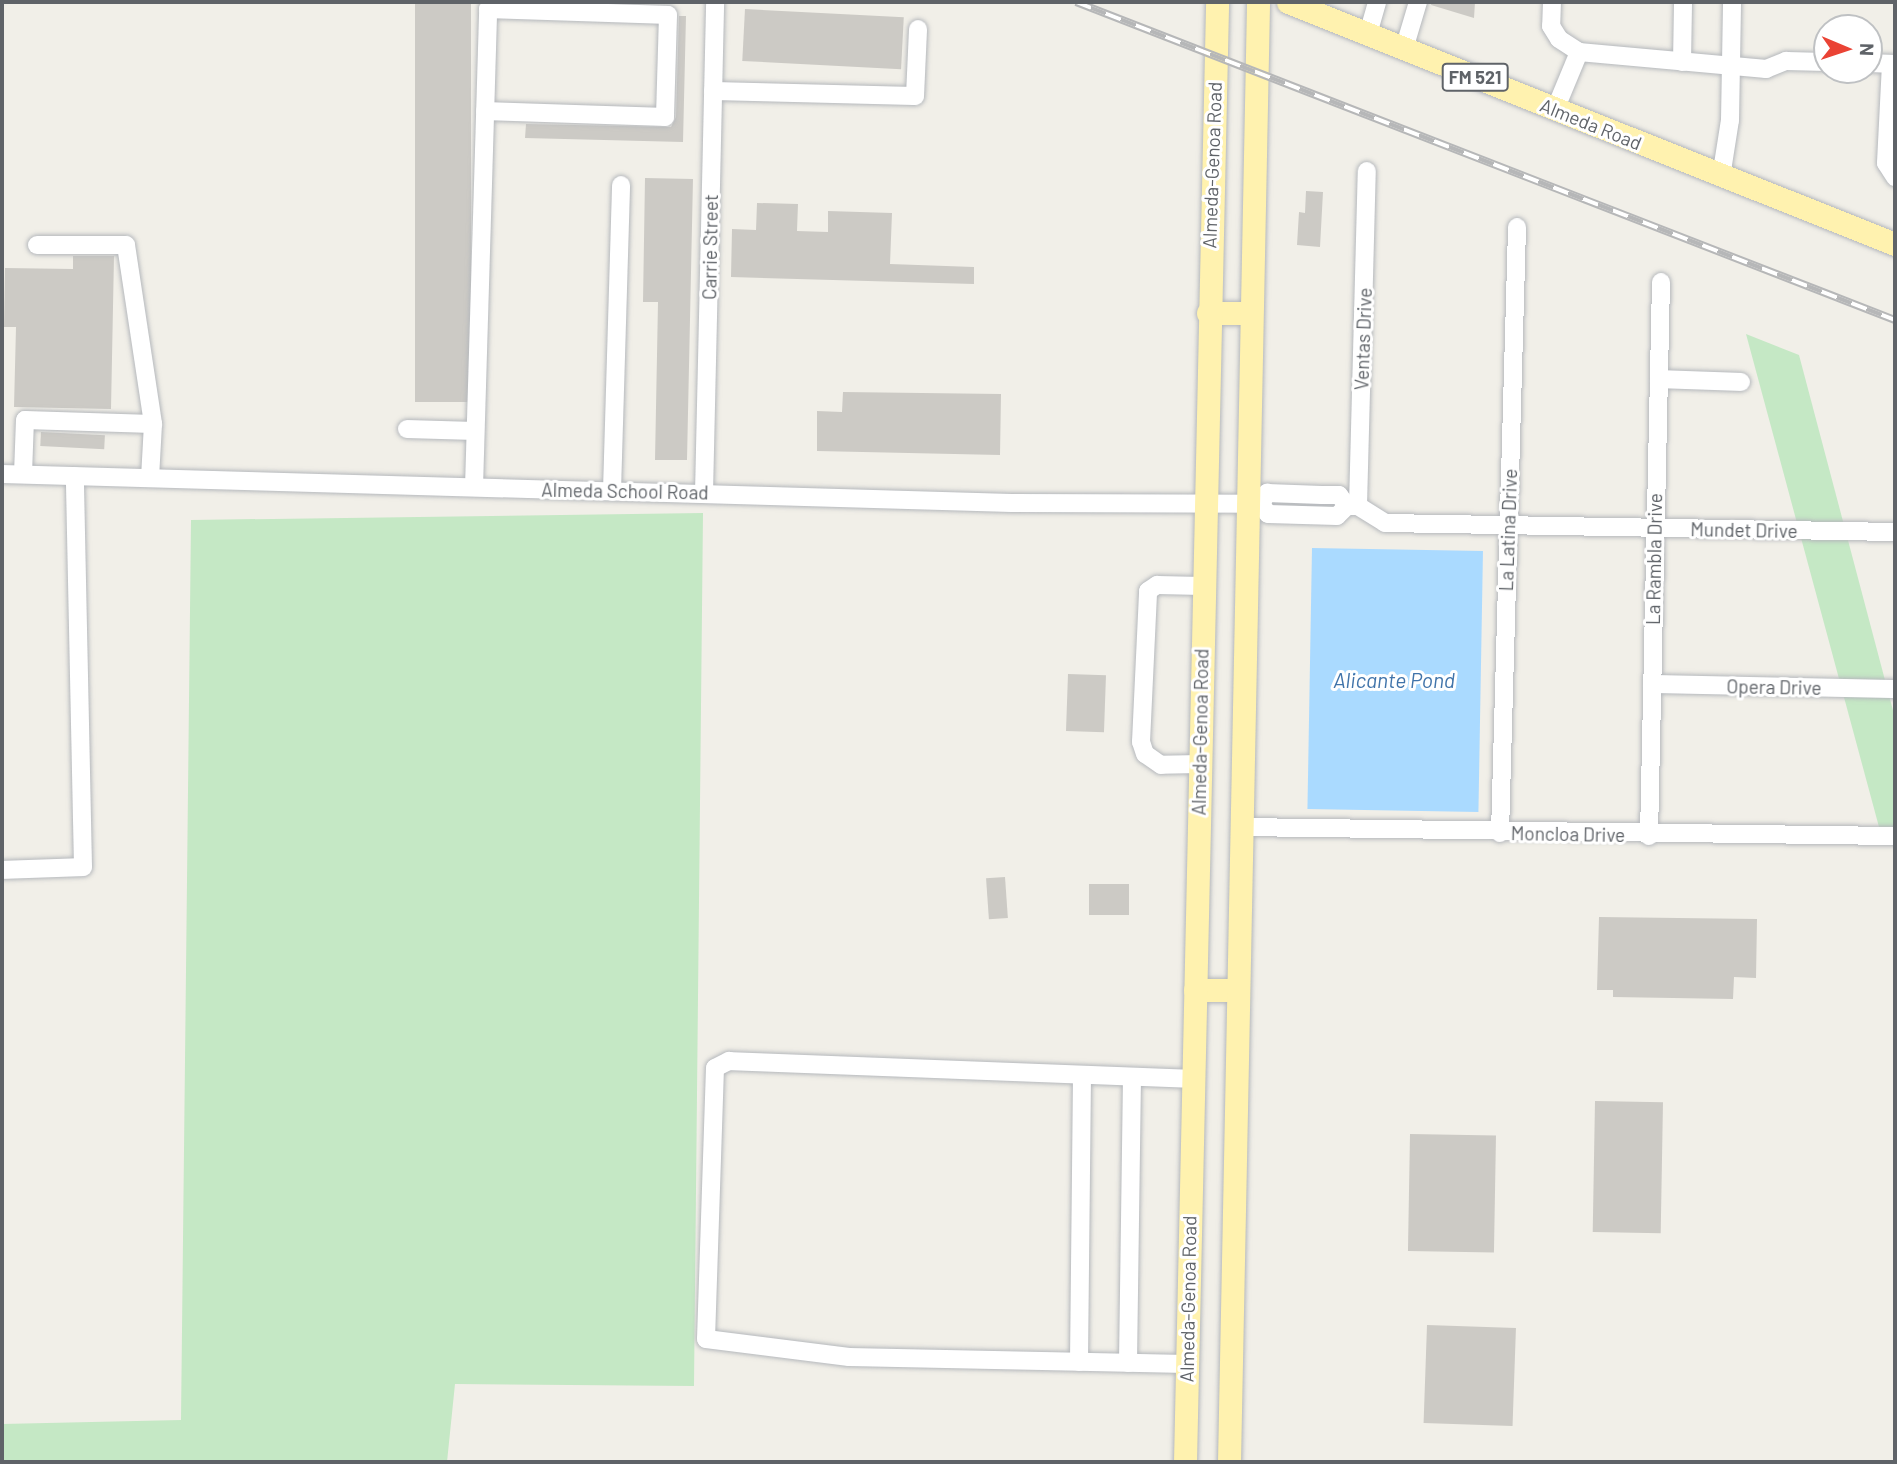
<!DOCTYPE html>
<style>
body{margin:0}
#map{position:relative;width:1897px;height:1464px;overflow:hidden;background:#f1efe8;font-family:Barlow,sans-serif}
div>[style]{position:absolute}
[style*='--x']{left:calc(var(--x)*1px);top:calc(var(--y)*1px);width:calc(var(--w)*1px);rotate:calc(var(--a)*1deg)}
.green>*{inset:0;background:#c5e8c5}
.water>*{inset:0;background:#aadaff;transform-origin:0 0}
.building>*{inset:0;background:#cccac5;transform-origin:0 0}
.roads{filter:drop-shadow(0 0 2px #b5b8bc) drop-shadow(0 0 2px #b5b8bc)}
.minor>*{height:18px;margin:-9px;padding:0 9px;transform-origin:9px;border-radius:9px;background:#fff}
.major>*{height:23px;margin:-11.5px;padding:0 11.5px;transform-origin:11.5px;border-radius:11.5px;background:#fff2af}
.rail>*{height:8px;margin-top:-4px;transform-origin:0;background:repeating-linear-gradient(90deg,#fff 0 16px,#b6b7b8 0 32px);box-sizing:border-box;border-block:2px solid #b6b7b8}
span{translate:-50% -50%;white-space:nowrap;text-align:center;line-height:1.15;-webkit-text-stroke:6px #fff;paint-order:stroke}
.shield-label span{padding:2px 5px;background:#fff;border:2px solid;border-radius:5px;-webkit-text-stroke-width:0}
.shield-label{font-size:18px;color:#5f6368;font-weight:700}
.street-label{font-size:19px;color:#5f6368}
.water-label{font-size:21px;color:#4174aa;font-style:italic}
.frame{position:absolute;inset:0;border:4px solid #5f6368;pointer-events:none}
.north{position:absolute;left:1813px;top:14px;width:70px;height:70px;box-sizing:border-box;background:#fff;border:2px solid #bfc1c3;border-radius:50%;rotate:92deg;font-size:19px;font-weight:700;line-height:28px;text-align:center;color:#5f6368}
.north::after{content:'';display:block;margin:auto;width:24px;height:32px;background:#ea4335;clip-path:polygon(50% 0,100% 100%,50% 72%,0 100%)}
</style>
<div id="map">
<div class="green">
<i style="clip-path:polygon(1746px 334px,1799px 355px,1895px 718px,1895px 827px,1879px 827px)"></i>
<i style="clip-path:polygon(703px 513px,694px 1386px,455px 1384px,447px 1462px,2px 1462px,2px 1424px,181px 1420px,191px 520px)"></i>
</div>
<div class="water">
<i style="left:1312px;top:548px;width:171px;height:261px;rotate:1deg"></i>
</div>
<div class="building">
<i style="left:415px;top:2px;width:56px;height:400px"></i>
<i style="clip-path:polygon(1432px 2px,1475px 2px,1474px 18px,1431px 5px)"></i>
<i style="left:745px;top:9px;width:159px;height:52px;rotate:3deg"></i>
<i style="clip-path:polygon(679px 16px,686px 16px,683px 142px,525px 138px,526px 124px,671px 127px,676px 117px)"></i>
<i style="clip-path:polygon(645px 178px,693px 179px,687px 460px,655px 460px,658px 302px,643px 302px)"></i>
<i style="clip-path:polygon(1306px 191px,1323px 192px,1320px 247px,1297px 245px,1299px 212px,1305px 213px)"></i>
<i style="clip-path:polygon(757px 203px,798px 204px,797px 231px,828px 232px,828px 211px,892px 213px,890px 264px,974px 267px,974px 284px,731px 277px,732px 229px,756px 230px)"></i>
<i style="clip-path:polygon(73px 256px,114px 256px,111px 409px,14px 407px,16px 327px,4px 327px,5px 268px,73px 269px)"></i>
<i style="clip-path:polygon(843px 392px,1001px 394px,1000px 455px,817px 451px,817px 411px,842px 412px)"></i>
<i style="left:41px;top:432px;width:64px;height:14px;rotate:3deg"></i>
<i style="left:1068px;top:674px;width:38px;height:57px;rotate:2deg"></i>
<i style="left:1005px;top:877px;width:41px;height:19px;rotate:86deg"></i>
<i style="left:1089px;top:884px;width:40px;height:31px"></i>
<i style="clip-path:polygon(1599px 917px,1757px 919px,1756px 978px,1734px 977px,1733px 999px,1613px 997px,1613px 990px,1597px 990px)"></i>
<i style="left:1595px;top:1101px;width:68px;height:131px;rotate:1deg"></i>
<i style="left:1410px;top:1134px;width:86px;height:117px;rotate:1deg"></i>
<i style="left:1427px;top:1325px;width:89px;height:98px;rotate:2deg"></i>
</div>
<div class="roads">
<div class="minor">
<i style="--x:1552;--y:2;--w:24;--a:92"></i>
<i style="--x:1551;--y:26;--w:15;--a:58"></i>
<i style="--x:1559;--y:39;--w:24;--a:33"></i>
<i style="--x:1579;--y:52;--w:188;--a:5.2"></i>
<i style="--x:1766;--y:69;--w:22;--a:-22"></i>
<i style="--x:1786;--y:61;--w:41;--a:1.4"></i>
<i style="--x:1368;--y:34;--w:33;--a:-74"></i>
<i style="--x:1404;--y:49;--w:49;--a:-73.4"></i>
<i style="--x:1682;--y:62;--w:60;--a:-89"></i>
<i style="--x:1869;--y:63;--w:26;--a:2"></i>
<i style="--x:1891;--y:64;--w:99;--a:92.9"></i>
<i style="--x:1886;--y:163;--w:17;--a:57"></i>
<i style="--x:713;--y:91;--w:202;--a:1.4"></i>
<i style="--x:915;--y:96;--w:67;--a:-87.4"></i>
<i style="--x:1555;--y:110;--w:63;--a:-67.5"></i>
<i style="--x:1721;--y:177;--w:58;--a:-81"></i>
<i style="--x:1730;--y:120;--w:118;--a:-89"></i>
<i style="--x:37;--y:245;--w:89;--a:0"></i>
<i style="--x:126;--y:245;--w:181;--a:81.4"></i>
<i style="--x:1659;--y:379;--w:82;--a:2.1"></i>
<i style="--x:407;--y:429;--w:68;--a:1.7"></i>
<i style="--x:2;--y:474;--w:1010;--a:1.64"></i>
<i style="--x:1012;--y:503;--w:249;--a:0.2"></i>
<i style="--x:23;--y:474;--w:54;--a:-87.9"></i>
<i style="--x:25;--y:420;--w:128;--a:1.8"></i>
<i style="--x:153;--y:424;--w:54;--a:93.2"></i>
<i style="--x:474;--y:487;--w:478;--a:-88.3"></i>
<i style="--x:488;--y:9;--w:180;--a:1.9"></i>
<i style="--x:668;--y:15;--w:102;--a:91.7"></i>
<i style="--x:665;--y:117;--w:180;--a:-178.1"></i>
<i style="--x:612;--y:491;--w:306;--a:-88.3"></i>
<i style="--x:704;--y:493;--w:491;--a:-88.7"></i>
<i style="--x:1261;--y:504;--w:12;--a:55"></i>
<i style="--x:1268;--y:514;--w:69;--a:1.7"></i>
<i style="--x:1337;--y:516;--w:14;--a:-45"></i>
<i style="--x:1347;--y:506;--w:11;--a:0"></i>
<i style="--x:1358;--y:506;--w:32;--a:32"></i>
<i style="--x:1385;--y:523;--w:510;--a:1.01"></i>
<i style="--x:1261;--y:504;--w:13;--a:-61"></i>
<i style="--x:1267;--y:493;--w:55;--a:2.1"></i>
<i style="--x:1322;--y:495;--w:17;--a:0"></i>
<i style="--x:1339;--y:495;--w:14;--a:54"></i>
<i style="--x:1358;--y:506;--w:335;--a:-88.5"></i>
<i style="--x:1652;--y:684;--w:243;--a:1.2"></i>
<i style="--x:1200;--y:764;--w:39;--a:179"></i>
<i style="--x:1161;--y:765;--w:19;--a:-145"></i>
<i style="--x:1145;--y:754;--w:13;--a:-108"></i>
<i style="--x:1141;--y:742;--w:151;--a:-87.3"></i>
<i style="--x:1148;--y:591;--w:11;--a:-34"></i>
<i style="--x:1157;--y:585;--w:46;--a:1.2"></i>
<i style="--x:1241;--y:827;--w:654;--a:0.79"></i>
<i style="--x:1500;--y:833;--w:606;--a:-88.39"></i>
<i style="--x:1649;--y:836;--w:554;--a:-88.76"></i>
<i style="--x:2;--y:870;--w:81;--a:-2.1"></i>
<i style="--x:83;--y:867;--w:391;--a:-91.2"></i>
<i style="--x:1079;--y:1362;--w:287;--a:-89.4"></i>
<i style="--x:1128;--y:1363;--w:286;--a:-89.2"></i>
<i style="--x:1187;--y:1364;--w:338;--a:-178.8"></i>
<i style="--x:849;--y:1357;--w:144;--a:-172.8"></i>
<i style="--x:706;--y:1339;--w:271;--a:-88.1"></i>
<i style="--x:715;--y:1068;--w:16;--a:-27"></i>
<i style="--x:729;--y:1061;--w:464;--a:2.2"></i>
</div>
<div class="major">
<i style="--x:1288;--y:2;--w:653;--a:21.74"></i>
<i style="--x:1208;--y:313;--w:42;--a:0"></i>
<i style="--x:1195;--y:990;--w:43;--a:0"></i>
<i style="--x:1185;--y:1462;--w:1460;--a:-88.74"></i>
<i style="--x:1229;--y:1462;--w:1460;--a:-88.86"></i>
</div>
</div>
<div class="rail">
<i style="--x:1076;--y:2;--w:879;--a:21.22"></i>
</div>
<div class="shield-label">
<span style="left:1475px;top:77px">FM 521</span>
</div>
<div class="street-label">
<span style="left:1591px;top:124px;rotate:22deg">Almeda Road</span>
<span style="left:1212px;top:165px;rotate:-88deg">Almeda-Genoa Road</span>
<span style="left:710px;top:247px;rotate:-89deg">Carrie Street</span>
<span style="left:1363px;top:339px;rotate:-88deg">Ventas Drive</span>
<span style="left:625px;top:491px;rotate:1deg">Almeda School Road</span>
<span style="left:1508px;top:530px;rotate:-88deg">La Latina Drive</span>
<span style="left:1744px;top:530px;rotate:1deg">Mundet Drive</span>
<span style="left:1654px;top:559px;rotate:-89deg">La Rambla Drive</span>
<span style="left:1774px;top:687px;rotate:1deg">Opera Drive</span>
<span style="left:1200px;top:732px;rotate:-89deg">Almeda-Genoa Road</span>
<span style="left:1568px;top:834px;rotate:1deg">Moncloa Drive</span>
<span style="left:1188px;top:1299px;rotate:-89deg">Almeda-Genoa Road</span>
</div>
<div class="water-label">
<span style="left:1394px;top:680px">Alicante Pond</span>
</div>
<div class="frame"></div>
<div class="north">N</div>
</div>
